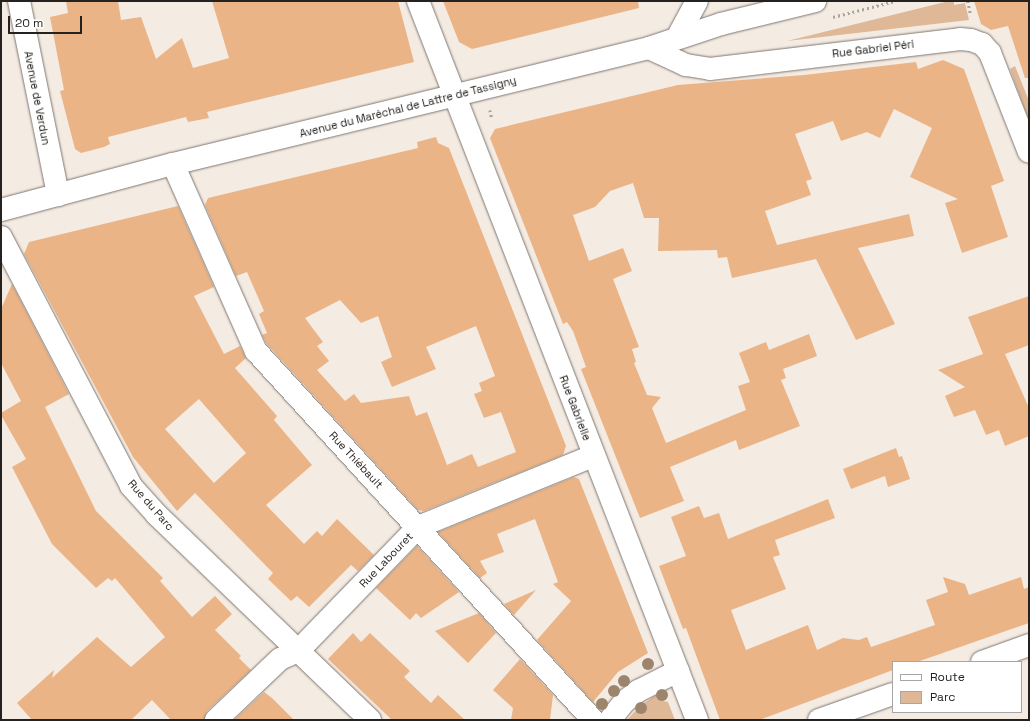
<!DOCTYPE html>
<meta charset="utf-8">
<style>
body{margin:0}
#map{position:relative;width:1030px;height:721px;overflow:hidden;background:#f4ebe3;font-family:"Space Grotesk",sans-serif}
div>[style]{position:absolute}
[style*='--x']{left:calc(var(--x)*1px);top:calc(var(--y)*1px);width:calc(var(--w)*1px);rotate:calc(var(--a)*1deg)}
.green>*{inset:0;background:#dfb897}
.building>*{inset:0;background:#ebb486}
.path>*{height:2.5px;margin-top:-1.25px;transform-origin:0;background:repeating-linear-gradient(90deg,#aaa49d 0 2px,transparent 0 5px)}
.roads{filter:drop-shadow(0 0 1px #7e766f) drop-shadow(0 0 1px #7e766f)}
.minor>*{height:22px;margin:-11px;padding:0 11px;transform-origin:11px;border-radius:11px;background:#fff}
.major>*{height:22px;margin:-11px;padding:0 11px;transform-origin:11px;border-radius:11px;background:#fff}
.trees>*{width:12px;height:12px;margin:-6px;border-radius:50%;background:#9d856d}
span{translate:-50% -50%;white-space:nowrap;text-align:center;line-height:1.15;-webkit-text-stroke:3px #fff;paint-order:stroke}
.street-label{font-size:11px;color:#24211e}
.frame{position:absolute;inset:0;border:2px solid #24211e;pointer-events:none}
.legend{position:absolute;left:892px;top:661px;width:130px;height:52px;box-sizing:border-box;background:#fff;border:1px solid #a7a6a5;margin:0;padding:5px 7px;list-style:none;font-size:12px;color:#24211e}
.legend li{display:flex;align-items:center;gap:8px;height:20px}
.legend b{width:20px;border:1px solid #a7a6a5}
.scale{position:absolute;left:8px;top:16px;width:74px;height:18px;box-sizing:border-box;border:2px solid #24211e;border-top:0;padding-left:5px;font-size:12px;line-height:14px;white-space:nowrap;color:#24211e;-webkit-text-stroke:3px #fff;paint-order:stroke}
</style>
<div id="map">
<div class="green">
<i style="clip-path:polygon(949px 1px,954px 1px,954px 5px,965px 3px,969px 20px,787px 41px)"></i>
<i style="clip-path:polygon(1015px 66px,1029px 101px,1029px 121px,1010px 69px)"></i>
<i style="clip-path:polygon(656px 695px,660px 700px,668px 702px,675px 720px,628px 719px,640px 706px)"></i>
</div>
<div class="building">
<i style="clip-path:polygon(66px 1px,118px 1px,121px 20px,141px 17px,156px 59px,182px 38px,193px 68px,229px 58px,212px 1px,398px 1px,414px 62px,207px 112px,209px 118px,188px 122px,186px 117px,108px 137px,110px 144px,104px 147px,81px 153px,75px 149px,60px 91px,64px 90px,50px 17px,68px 13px)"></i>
<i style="clip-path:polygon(443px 1px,638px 1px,639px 8px,472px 49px,459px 42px)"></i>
<i style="clip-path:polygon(974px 1px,1029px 1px,1029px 78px,1025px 78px,1008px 26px,991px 30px,981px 24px)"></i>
<i style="clip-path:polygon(943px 60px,964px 69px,1004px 181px,991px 186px,1008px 237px,962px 253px,945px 203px,958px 199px,910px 177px,932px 128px,894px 109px,880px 138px,867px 132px,841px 141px,833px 121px,795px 134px,812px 179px,806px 181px,811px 195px,765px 211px,777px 245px,909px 214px,914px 236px,858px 248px,895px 324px,856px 340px,816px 259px,732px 278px,727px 257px,718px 258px,717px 250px,658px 251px,659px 218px,644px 218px,633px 183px,610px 191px,595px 207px,573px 215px,589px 261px,623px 248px,632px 271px,613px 279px,639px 347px,632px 349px,636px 362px,634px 363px,647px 395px,661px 397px,652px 408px,666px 443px,746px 410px,738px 386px,750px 382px,739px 353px,766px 342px,769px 350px,809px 334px,817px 356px,783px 369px,786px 378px,781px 380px,800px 426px,739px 450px,736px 440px,670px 467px,684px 501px,640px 518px,581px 369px,586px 367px,573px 331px,567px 322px,563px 324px,490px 138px,495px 129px,678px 85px,804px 75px,916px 62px,918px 69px)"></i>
<i style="clip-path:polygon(evenodd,436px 137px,438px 143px,449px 148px,566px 446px,563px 455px,424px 511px,418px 510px,267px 344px,262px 335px,267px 333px,259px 314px,264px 311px,247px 272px,236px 276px,205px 205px,208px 198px,418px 148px,417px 142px,436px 137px,340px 300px,361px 323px,378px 316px,392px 357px,381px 362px,392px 387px,436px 369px,426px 347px,476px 326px,495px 376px,479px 383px,482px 391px,474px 394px,484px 418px,501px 412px,516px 452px,478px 467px,472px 454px,447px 465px,427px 412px,416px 416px,409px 396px,361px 403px,354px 394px,345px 401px,317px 370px,329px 361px,317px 346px,323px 342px,305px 318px,340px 300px)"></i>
<i style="clip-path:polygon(evenodd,178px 206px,214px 287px,194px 296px,224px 354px,240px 346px,246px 358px,235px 368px,277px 416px,274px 420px,312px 465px,266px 505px,304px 544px,317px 531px,322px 536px,337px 519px,374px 555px,358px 571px,351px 565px,309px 607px,297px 596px,291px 601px,268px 579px,273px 573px,195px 493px,177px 511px,133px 457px,24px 254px,29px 242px,178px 206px,199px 399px,246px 453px,214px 483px,165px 429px,199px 399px)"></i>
<i style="clip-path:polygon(12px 284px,69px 394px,45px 407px,96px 511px,163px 578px,160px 581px,192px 617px,215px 596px,232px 614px,215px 630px,241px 656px,239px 658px,251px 670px,207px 711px,204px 720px,171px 720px,152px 700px,131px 720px,32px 720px,17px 703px,54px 670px,52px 678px,97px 637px,131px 667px,165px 637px,115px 578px,112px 581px,108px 578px,96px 588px,52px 544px,12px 467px,26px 459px,1px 415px,1px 413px,21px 401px,1px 363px,1px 309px)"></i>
<i style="clip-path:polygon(1029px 296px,1029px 345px,1005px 354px,1029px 408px,1029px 436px,1005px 446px,999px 430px,986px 435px,975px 410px,954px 417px,945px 396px,965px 387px,938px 370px,983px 354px,968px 317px)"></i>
<i style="clip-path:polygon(896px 448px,899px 457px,902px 456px,910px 479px,888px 487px,885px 476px,851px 489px,843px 469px)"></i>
<i style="clip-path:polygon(574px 477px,579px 479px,648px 653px,618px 672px,593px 702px,537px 640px,571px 601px,553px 584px,558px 582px,535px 519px,497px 534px,504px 552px,480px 561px,487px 573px,480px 578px,438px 532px)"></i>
<i style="clip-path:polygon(828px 499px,835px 518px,775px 540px,780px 555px,773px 557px,786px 589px,731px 610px,746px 650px,808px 625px,817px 650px,843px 638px,859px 640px,867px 637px,871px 647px,935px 625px,926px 600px,948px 592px,943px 577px,965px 584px,969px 595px,1021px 577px,1024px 589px,1029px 587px,1029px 623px,917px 662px,893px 662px,893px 670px,759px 720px,720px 720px,686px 628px,683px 629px,659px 566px,686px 556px,671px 517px,699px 506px,704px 518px,719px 513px,728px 539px)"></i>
<i style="clip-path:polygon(417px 546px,459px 592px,421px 618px,416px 613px,410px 620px,376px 588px)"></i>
<i style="clip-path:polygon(536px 590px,514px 615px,504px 604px)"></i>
<i style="clip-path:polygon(479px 613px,496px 633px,468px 663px,435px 631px)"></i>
<i style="clip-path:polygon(353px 633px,361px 642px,370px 633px,410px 671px,404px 677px,431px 703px,438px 695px,465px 720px,392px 720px,328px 659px)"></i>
<i style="clip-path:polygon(520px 659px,553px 695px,550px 720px,511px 720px,513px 708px,493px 690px)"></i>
<i style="clip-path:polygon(264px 692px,272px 698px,294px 720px,234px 720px)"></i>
</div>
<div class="path">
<i style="--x:956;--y:1;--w:5;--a:0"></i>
<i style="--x:968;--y:1;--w:15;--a:79"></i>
<i style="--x:833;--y:17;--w:64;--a:-14.5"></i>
<i style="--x:490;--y:110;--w:9;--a:77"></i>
</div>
<div class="roads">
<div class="minor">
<i style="--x:19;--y:1;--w:198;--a:78.6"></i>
<i style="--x:418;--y:1;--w:771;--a:68.79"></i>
<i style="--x:677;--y:38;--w:42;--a:-61.6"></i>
<i style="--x:649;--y:48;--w:41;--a:24.7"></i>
<i style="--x:686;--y:65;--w:24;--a:9"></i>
<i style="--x:710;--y:69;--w:252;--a:-6.8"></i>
<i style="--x:960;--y:39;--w:11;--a:5"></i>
<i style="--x:971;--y:40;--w:12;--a:20"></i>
<i style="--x:982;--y:44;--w:12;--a:48"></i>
<i style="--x:990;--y:53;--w:106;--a:68.5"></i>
<i style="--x:173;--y:164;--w:205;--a:66.1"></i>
<i style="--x:256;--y:351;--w:500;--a:47.6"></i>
<i style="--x:1;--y:237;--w:281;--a:62.4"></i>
<i style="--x:131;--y:486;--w:38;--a:48"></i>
<i style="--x:156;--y:514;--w:297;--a:43.9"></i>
<i style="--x:982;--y:662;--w:50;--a:-19.9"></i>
<i style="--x:216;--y:720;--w:88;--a:-43.6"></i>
<i style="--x:280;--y:659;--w:20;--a:-24"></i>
<i style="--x:298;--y:651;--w:173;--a:-45.9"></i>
<i style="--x:418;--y:527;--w:189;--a:-22.1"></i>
<i style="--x:610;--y:720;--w:23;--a:-52"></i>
<i style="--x:624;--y:702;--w:18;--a:-38"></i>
<i style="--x:638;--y:691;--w:45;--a:-26.6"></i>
<i style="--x:819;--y:720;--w:78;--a:-19.4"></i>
</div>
<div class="major">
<i style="--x:1;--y:210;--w:178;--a:-15"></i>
<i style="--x:173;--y:164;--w:490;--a:-13.7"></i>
<i style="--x:649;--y:48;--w:76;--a:-18.4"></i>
<i style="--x:721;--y:24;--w:97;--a:-13.7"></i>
</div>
</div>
<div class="trees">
<i style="left:648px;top:664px"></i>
<i style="left:624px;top:681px"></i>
<i style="left:614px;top:691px"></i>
<i style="left:662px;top:695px"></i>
<i style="left:602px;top:704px"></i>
<i style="left:641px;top:708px"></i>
</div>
<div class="street-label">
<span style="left:873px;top:49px;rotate:-7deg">Rue Gabriel Péri</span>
<span style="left:37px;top:98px;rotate:79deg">Avenue de Verdun</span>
<span style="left:408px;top:107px;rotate:-14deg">Avenue du Maréchal de Lattre de Tassigny</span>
<span style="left:575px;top:408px;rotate:69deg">Rue Gabrielle</span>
<span style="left:356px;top:460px;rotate:47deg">Rue Thiébault</span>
<span style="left:151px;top:505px;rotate:49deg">Rue du Parc</span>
<span style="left:386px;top:560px;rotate:-46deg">Rue Labouret</span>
</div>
<div class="frame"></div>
<ul class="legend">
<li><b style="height:5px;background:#fff"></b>Route</li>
<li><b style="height:11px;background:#dfb897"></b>Parc</li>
</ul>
<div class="scale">20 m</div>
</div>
